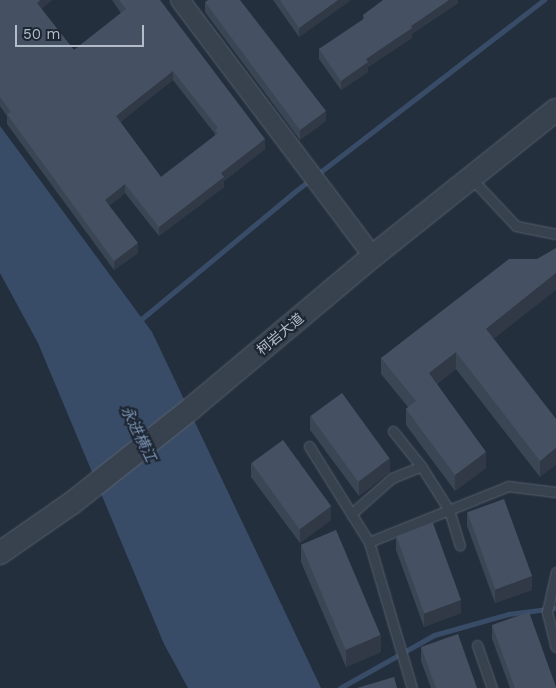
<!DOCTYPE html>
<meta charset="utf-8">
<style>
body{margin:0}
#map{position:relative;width:556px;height:688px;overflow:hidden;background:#242f3e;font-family:"Work Sans","Noto Sans SC",sans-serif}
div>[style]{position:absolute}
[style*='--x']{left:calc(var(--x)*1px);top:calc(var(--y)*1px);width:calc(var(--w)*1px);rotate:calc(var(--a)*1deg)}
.water>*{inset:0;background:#394c67}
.stream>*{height:5px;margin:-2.5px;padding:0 2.5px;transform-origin:2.5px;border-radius:2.5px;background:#394c67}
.roads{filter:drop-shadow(0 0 1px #565f6c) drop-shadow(0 0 1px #565f6c)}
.service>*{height:9px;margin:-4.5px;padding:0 4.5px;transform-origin:4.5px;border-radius:4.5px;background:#38414e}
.minor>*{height:18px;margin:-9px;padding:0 9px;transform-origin:9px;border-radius:9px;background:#38414e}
.tertiary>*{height:22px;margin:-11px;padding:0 11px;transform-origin:11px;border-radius:11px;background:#38414e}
.wall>*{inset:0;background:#3b4654}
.shaded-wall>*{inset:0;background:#303945}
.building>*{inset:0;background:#455162;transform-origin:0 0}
span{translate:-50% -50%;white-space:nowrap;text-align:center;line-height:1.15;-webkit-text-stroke:4.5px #1d2633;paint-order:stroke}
.street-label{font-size:14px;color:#b4bcc9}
.water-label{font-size:15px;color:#7c92b1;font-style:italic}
.scale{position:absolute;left:15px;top:25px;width:129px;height:22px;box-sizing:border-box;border:2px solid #b4bcc9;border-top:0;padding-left:6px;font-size:15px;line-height:18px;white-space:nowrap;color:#b4bcc9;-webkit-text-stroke:4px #1d2633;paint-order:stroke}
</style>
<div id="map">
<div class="water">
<i style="clip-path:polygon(0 126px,152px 332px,321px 688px,188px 688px,164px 644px,38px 343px,0 273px)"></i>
</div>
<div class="stream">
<i style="--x:139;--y:321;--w:200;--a:-39.7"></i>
<i style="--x:293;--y:193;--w:317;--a:-37.6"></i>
<i style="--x:340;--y:688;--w:108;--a:-29.4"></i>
<i style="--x:434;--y:635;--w:77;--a:-15.8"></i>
<i style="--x:508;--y:614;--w:48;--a:-7.1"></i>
</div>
<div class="roads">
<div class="service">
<i style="--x:471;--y:178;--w:66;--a:46.8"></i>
<i style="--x:516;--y:226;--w:41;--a:11.3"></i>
<i style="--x:393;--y:431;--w:45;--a:51.3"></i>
<i style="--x:421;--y:466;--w:52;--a:57.5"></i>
<i style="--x:449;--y:510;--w:37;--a:73"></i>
<i style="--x:309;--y:446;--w:113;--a:58"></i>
<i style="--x:369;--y:542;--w:152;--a:73.6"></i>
<i style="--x:351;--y:514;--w:55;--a:-41.3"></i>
<i style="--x:392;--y:478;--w:31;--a:-22"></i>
<i style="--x:369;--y:542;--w:150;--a:-21.9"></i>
<i style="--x:508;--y:486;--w:48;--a:7.1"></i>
<i style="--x:556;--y:572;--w:41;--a:102.7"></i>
<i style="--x:547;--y:612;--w:36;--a:76"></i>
<i style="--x:477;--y:645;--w:46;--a:70.8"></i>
</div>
<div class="minor">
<i style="--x:180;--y:0;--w:321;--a:53"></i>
</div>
<div class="tertiary">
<i style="--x:0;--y:553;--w:88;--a:-34.8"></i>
<i style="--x:72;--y:503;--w:154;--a:-38.4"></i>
<i style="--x:193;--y:407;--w:235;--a:-40"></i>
<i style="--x:373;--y:256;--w:234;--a:-38.6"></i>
</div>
</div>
<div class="wall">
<i style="clip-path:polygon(evenodd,0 0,52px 0,41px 9px,74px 50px,121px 13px,112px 0,160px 0,265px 149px,224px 181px,224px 187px,159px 236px,125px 193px,109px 206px,138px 253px,114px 270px,7px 124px,7px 116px,0 106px,0 0,173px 80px,215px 134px,215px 136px,161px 177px,120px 122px,173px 80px)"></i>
<i style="clip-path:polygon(273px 0,351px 0,299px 37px)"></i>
<i style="clip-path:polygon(458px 0,458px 3px,412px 34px,412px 38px,368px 67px,368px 72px,341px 90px,319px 59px,319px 49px,363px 20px,363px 15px)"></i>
<i style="clip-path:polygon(205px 2px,326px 121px,300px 140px,205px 12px)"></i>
<i style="clip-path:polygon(494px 339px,556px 419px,540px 477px,456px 369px,437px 384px,486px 468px,455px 491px,406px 425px,406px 409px,408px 407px,381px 374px,381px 358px)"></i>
<i style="clip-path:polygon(310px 416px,390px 472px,359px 496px,310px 430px)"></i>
<i style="clip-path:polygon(251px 463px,331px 520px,300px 543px,251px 477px)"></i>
<i style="clip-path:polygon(467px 512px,532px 590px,495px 603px,467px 526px)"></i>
<i style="clip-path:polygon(396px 536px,461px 613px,424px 627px,396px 550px)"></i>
<i style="clip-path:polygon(301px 545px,381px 652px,346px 667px,301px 562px)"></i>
<i style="clip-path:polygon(492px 625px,556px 688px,510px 688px,492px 639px)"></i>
<i style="clip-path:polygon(421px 647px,477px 688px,431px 688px,421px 661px)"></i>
</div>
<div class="shaded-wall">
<i style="clip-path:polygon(40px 0,52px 0,37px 12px,37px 3px)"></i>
<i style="clip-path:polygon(338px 0,351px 0,299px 37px,299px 28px)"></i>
<i style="clip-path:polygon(449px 0,458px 0,458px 3px,412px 34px,412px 38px,368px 67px,368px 72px,341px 90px,341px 81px,366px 59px,411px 26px)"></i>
<i style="clip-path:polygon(173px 71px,173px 80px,116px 126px,116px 116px)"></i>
<i style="clip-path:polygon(326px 111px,326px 121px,300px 140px,300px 130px)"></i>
<i style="clip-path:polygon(265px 139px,265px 149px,224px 181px,224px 187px,159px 236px,159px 227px,221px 173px)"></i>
<i style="clip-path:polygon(125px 184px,125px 193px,105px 209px,105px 200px)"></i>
<i style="clip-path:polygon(138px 243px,138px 253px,114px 270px,114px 261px)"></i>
<i style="clip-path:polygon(556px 273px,556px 290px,486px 345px,486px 329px)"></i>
<i style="clip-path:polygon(456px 352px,456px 369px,429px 390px,429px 373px)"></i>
<i style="clip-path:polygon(556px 448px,556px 465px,540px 477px,540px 461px)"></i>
<i style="clip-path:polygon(486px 452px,486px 468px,455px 491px,455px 475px)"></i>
<i style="clip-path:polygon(390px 458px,390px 472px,359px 496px,359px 482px)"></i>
<i style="clip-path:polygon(331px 506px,331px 520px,300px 543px,300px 529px)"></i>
<i style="clip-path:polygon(532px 576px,532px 590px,495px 603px,495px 589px)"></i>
<i style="clip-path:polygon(461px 600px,461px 613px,424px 627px,424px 613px)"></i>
<i style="clip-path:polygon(381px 635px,381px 652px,346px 667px,346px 650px)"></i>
</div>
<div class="building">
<i style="clip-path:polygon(evenodd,0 0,40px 0,37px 3px,74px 50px,126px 9px,119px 0,160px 0,265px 139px,221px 173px,224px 177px,159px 227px,125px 184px,105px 200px,138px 243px,114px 261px,7px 114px,11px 112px,0 97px,0 0,173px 71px,218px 128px,215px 130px,218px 133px,161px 177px,116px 116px,173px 71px)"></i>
<i style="clip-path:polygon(208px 0,240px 0,326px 111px,300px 130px,205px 2px)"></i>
<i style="clip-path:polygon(280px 0,338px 0,299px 28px)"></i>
<i style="clip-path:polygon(383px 0,449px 0,411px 26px,412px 28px,366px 59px,368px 62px,341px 81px,319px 49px,365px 18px,363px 15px)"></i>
<i style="clip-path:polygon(556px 248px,556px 273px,486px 329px,556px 419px,556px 448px,540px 461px,456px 352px,429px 373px,486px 452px,455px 475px,406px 409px,416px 401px,381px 358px,509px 259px,537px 259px)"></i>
<i style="left:342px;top:393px;width:81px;height:39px;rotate:54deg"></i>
<i style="left:283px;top:440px;width:82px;height:39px;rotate:54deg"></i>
<i style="left:504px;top:499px;width:82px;height:39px;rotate:70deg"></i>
<i style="left:433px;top:523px;width:82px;height:39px;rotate:70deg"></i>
<i style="left:336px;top:530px;width:114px;height:38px;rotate:67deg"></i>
<i style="clip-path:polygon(529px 612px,556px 687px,556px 688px,515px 688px,492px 625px)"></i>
<i style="clip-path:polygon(458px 634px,477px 688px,436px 688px,421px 647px)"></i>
<i style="clip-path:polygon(394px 677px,397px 688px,357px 688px)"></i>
</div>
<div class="street-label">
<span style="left:280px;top:334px;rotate:-40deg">柯岩大道</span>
</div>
<div class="water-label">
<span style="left:138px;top:434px;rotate:64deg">永进横江</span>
</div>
<div class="scale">50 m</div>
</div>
